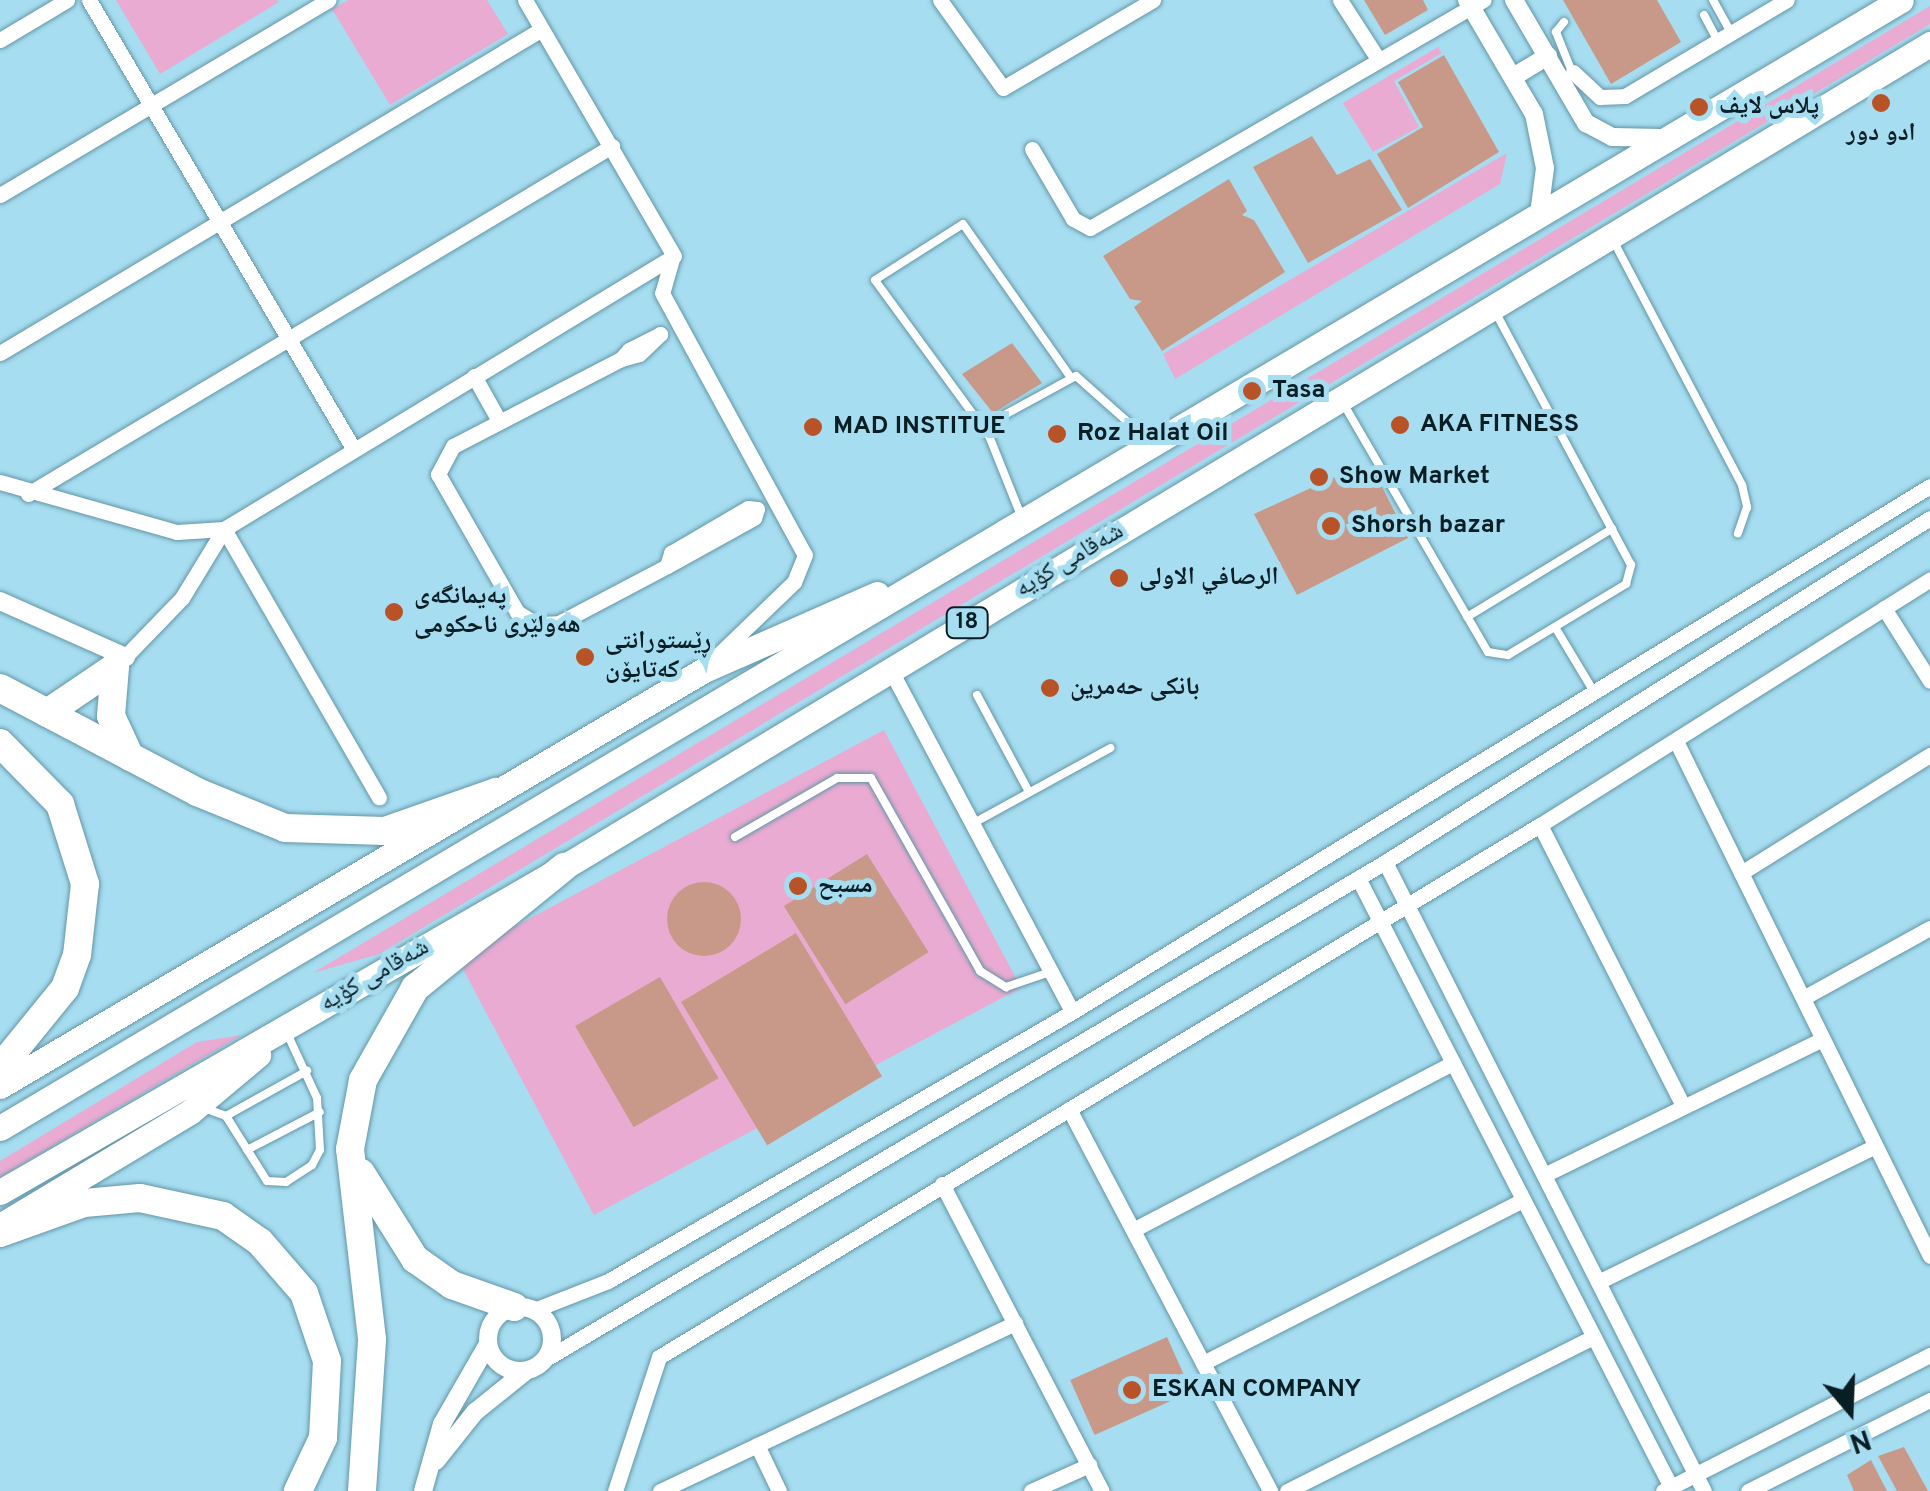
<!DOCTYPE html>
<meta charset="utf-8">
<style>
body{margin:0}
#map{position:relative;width:1930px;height:1491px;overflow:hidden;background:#a7ddf0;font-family:Overpass,"Noto Naskh Arabic",sans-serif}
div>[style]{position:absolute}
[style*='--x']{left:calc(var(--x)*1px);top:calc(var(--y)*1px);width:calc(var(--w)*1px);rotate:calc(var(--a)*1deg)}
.green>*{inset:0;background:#eaabd2;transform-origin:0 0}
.building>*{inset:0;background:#c89988;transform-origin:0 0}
.round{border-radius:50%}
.roads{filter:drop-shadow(0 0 2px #6296a8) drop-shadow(0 0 2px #6296a8)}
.service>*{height:8px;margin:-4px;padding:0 4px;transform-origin:4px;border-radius:4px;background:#fff}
.minor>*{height:15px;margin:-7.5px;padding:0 7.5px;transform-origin:7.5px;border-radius:7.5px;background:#fff}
.tertiary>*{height:18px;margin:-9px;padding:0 9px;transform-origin:9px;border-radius:9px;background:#fff}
.tertiary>.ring{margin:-9px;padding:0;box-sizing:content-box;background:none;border:18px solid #fff;border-radius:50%}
.trunk>*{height:25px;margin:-12.5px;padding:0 12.5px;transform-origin:12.5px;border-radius:12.5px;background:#fff}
.motorway>*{height:28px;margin:-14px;padding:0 14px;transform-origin:14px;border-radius:14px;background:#fff}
.dots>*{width:28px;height:28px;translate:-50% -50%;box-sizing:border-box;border:5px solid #a7ddf0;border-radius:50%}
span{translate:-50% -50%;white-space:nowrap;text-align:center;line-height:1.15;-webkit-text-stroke:10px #a7ddf0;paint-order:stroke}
.shield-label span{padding:2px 8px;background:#a7ddf0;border:2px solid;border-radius:8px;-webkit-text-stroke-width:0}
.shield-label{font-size:22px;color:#081e25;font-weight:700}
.poi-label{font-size:25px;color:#081e25;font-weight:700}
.left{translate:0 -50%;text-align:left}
.street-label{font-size:25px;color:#081e25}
.north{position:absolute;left:1800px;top:1361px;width:100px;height:100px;-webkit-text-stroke:8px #a7ddf0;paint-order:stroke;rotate:161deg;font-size:28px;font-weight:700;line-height:40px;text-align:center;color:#081e25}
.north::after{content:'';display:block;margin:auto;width:35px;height:45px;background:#081e25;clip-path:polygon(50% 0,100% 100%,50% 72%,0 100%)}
</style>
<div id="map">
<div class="green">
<i style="clip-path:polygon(116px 0,277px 0,279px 2px,160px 74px)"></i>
<i style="clip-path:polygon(348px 0,487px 0,508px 34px,390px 105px,332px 9px)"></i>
<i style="clip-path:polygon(1930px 6px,1930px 24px,379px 954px,313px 973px)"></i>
<i style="clip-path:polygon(1438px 47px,1442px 53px,1394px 81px,1419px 127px,1373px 152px,1343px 103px)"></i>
<i style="clip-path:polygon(1507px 153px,1500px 184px,1175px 379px,1163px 354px)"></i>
<i style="left:884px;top:730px;width:292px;height:484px;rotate:62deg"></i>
<i style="clip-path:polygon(242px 1035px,0 1177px,0 1161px,197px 1042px)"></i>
</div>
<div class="building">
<i style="clip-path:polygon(1364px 0,1423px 0,1428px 10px,1385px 35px)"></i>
<i style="clip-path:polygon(1563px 0,1657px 0,1681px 42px,1611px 84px)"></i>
<i style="clip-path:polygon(1444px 55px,1499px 152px,1408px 208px,1377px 154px,1423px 127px,1398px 82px)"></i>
<i style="clip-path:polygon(1312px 136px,1337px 175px,1370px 159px,1402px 210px,1308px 263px,1253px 167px)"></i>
<i style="clip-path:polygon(1229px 179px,1247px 211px,1242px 215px,1254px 220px,1285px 272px,1162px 351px,1134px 307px,1142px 301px,1130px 299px,1103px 256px)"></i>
<i style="clip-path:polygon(1012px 343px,1042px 383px,993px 413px,962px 374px)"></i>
<i style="clip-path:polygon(1352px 469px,1357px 482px,1375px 473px,1408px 538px,1297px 595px,1254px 514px)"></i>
<i style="left:867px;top:854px;width:116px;height:98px;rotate:58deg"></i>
<i class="round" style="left:667px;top:882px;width:74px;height:74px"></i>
<i style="left:796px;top:933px;width:167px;height:134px;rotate:59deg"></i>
<i style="left:660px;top:977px;width:117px;height:98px;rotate:60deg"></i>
<i style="left:1167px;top:1337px;width:60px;height:106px;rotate:66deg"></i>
<i style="clip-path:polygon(1904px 1447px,1928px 1491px,1897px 1491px,1878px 1456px)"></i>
<i style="clip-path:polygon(1871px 1460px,1887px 1491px,1854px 1491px,1847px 1475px)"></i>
</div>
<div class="roads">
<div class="service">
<i style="--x:1713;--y:0;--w:38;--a:61"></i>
<i style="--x:1704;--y:15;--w:30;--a:62"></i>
<i style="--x:1564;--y:22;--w:13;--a:129"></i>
<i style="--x:1556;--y:32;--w:43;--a:68.2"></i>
<i style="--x:1614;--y:242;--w:275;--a:62.2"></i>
<i style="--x:1742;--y:485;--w:23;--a:77"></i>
<i style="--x:1747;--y:507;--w:28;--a:109"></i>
<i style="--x:1343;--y:403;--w:288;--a:59.8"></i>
<i style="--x:1488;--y:652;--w:20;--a:9"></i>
<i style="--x:1508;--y:655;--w:138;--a:-31"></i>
<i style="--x:1626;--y:584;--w:20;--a:-75"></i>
<i style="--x:1631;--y:565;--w:288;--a:-118.2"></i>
<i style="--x:989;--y:436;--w:193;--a:-126.2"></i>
<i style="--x:875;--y:280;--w:104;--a:-32.5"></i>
<i style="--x:963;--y:224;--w:186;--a:54.9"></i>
<i style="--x:1022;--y:518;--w:88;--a:-111.9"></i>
<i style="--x:989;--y:436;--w:19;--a:-65"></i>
<i style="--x:997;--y:419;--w:90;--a:-28.6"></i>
<i style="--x:1076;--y:376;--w:96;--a:41.6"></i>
<i style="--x:1467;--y:617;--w:170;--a:-31.3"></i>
<i style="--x:1555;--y:627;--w:76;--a:59"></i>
<i style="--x:977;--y:695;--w:110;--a:61.8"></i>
<i style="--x:972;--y:824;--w:158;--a:-28.8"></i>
<i style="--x:735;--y:837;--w:118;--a:-30"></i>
<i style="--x:837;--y:778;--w:34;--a:0"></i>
<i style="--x:871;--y:778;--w:222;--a:60.5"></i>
<i style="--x:980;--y:971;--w:31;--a:32"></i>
<i style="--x:1006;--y:987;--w:46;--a:-18.8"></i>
<i style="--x:204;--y:1108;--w:23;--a:20"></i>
<i style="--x:226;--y:1116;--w:77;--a:57.8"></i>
<i style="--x:267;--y:1181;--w:19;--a:3"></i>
<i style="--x:286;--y:1182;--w:31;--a:-33"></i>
<i style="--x:312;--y:1165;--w:17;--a:-62"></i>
<i style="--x:320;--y:1150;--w:52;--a:-93.3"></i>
<i style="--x:317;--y:1098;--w:74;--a:-114.8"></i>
<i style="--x:226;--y:1116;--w:93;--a:-29.1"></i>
<i style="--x:247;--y:1150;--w:82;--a:-27.5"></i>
</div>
<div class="minor">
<i style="--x:89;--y:0;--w:520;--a:59.49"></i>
<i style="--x:525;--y:0;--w:296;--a:59.8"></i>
<i style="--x:940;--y:0;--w:108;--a:54.4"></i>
<i style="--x:1003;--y:88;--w:174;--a:-30.4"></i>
<i style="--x:1340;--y:0;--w:70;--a:57.2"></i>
<i style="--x:0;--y:40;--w:78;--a:-30.8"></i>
<i style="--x:1573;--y:72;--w:37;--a:43"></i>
<i style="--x:1600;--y:97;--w:25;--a:-2"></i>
<i style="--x:1625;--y:96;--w:188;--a:-30.7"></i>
<i style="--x:1032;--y:149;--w:81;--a:59.6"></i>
<i style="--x:1073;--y:219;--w:19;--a:28"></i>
<i style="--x:1090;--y:228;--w:455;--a:-30.1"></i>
<i style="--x:0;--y:195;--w:382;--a:-30.7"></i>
<i style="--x:672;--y:259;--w:35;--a:106"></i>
<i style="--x:662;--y:293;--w:298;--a:61.4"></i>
<i style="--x:805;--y:555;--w:29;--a:112"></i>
<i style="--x:794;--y:582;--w:112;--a:136.1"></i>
<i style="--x:660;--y:334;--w:29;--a:136"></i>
<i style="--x:639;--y:354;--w:19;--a:164"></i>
<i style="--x:621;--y:359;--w:12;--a:-48"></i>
<i style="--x:629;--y:350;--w:35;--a:-27"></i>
<i style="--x:0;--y:353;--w:631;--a:-30.87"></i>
<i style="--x:621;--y:359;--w:189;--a:152.6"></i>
<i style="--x:453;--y:446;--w:32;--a:118"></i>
<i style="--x:438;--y:474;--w:159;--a:60.2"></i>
<i style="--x:517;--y:612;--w:22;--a:32"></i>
<i style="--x:536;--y:624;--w:23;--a:-2"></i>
<i style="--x:559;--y:623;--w:122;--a:-27.8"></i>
<i style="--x:474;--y:376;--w:49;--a:60.8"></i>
<i style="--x:0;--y:482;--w:184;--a:15.8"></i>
<i style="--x:177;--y:532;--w:47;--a:-3.7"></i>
<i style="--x:224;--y:529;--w:526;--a:-31.24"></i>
<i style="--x:28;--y:494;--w:680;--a:-30.79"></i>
<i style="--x:748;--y:508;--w:9;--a:6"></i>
<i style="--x:757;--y:509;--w:9;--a:108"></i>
<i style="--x:754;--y:518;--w:99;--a:151.1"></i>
<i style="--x:667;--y:566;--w:14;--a:-73"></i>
<i style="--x:671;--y:553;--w:89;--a:-30.3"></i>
<i style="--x:224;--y:529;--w:310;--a:60"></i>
<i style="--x:1884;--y:608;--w:86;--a:57.8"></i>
<i style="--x:120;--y:662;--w:89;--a:-45.9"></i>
<i style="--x:182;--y:598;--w:81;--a:-58.7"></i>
<i style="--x:890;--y:669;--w:388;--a:62"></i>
<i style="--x:1676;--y:741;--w:574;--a:63.75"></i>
<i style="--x:1540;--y:825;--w:315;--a:63"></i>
<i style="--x:1385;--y:862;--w:705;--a:63.11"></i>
<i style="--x:1741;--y:873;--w:223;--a:-32"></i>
<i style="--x:1358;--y:878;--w:689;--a:62.8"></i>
<i style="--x:1803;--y:998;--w:145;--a:-28.9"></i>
<i style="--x:1069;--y:1109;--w:432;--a:62.2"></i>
<i style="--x:1544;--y:1175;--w:310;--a:-26"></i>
<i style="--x:942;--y:1184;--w:346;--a:62.5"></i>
<i style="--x:1133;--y:1230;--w:361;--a:-27.6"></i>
<i style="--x:1598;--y:1282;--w:309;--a:-26.1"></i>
<i style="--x:534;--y:1310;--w:79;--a:-21.4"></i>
<i style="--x:608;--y:1281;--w:536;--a:-30.1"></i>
<i style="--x:1072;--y:1012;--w:1006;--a:-31.51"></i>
<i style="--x:544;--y:1360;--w:977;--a:-30.63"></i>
<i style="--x:1385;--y:862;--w:644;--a:-32.26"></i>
<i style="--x:1203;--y:1363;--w:359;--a:-27"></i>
<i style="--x:757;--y:1445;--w:51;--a:64.4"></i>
<i style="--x:615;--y:1491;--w:141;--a:-71.8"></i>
<i style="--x:659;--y:1357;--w:1029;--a:-31.13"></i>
<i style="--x:1540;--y:825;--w:461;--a:-32.2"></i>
<i style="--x:660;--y:1491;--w:393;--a:-25.3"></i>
<i style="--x:1031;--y:1491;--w:64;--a:-24.1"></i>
<i style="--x:1287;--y:1491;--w:343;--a:-26.7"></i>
<i style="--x:1663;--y:1491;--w:300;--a:-27"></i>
<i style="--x:1748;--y:1491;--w:203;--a:-26.6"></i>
</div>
<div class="tertiary">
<i style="--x:1467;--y:0;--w:132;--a:59.6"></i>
<i style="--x:1534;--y:114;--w:55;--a:78.5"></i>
<i style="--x:1545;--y:168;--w:46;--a:97.4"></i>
<i style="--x:1514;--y:0;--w:143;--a:59.7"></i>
<i style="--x:1586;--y:123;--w:30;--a:28"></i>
<i style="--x:1612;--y:137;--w:51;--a:1.1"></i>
<i style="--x:1513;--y:77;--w:41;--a:-31"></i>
<i style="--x:0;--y:601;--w:138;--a:24"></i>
<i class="ring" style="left:488px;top:1307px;width:46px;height:46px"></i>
<i style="--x:436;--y:1461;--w:63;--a:-51.5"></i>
<i style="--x:475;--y:1412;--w:65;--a:-38.8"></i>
<i style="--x:423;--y:1491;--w:70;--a:-74.2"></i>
<i style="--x:442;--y:1424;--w:92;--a:-60.1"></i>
</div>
<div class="trunk">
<i style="--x:0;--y:1086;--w:818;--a:-30.58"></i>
<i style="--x:704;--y:670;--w:189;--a:-23.7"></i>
<i style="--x:0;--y:1128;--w:2210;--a:-30.68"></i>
<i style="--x:0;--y:1192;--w:651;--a:-29.95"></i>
<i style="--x:564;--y:867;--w:1595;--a:-31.07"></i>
<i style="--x:0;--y:1226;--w:222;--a:-31"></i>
<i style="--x:190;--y:1112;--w:89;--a:-40"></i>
</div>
<div class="motorway">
<i style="--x:115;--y:667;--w:49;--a:94.7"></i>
<i style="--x:111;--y:716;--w:45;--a:65.1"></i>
<i style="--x:0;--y:688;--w:223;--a:27.8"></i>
<i style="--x:197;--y:792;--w:95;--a:22.2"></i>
<i style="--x:285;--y:828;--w:100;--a:1.7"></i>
<i style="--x:385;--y:831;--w:118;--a:-19.4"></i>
<i style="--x:47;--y:713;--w:82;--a:-34.1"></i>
<i style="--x:0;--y:743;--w:86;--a:45.5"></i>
<i style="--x:60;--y:804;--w:84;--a:72.6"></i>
<i style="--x:85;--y:884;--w:71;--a:96.4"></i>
<i style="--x:77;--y:955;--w:35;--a:110"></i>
<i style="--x:65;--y:988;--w:103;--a:129.1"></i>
<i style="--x:361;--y:1173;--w:102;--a:57.9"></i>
<i style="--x:415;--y:1259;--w:45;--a:35.1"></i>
<i style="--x:452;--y:1285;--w:66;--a:19.5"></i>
<i style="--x:0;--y:1233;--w:89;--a:-19.7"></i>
<i style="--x:84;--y:1203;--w:56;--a:-5.1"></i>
<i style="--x:140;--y:1198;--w:85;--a:12.2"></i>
<i style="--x:223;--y:1216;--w:45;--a:35.1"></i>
<i style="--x:260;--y:1242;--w:67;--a:49.2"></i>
<i style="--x:304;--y:1293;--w:72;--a:71.3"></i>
<i style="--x:327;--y:1361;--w:77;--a:93"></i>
<i style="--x:323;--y:1438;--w:59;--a:115.3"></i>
<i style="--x:362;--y:1491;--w:152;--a:-86.2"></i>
<i style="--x:372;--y:1339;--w:191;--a:-96.6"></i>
<i style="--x:350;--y:1149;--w:70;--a:-79.3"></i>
<i style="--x:363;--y:1080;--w:106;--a:-60.5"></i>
<i style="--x:415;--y:988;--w:192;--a:-39.1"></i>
</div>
</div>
<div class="dots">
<i style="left:1881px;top:103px;background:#b85227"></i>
<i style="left:1699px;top:107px;background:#b85227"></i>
<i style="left:1252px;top:391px;background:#b85227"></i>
<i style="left:1400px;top:425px;background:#b85227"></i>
<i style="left:813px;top:427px;background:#b85227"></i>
<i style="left:1057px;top:434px;background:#b85227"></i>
<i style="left:1319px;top:477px;background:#b85227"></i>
<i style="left:1331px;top:526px;background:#b85227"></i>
<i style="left:1119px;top:578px;background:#b85227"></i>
<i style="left:394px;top:612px;background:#b85227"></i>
<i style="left:585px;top:657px;background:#b85227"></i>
<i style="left:1050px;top:688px;background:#b85227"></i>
<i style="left:798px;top:886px;background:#b85227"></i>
<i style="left:1132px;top:1390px;background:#b85227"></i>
</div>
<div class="shield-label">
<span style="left:967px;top:623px">18</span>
</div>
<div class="poi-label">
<span class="left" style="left:1719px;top:107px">پلاس لایف</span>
<span style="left:1881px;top:134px">ادو دور</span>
<span class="left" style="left:1272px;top:391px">Tasa</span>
<span class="left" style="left:1420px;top:425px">AKA FITNESS</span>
<span class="left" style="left:833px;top:427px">MAD INSTITUE</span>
<span class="left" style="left:1077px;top:434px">Roz Halat Oil</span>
<span class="left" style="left:1339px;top:477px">Show Market</span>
<span class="left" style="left:1351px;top:526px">Shorsh bazar</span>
<span class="left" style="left:1139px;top:578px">الرصافي الاولى</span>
<span class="left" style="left:414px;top:612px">پەیمانگەی<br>هەولێری ناحکومی</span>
<span class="left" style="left:605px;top:657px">ڕێستورانتی<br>کەتایۆن</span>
<span class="left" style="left:1070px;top:688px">بانكی حه‌مرین</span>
<span class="left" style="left:818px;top:886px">مسبح</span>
<span class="left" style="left:1152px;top:1390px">ESKAN COMPANY</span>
</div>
<div class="street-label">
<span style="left:1070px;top:561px;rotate:-31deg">شەقامی کۆیە</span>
<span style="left:375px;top:976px;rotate:-30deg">شەقامی کۆیە</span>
</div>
<div class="north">N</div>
</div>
